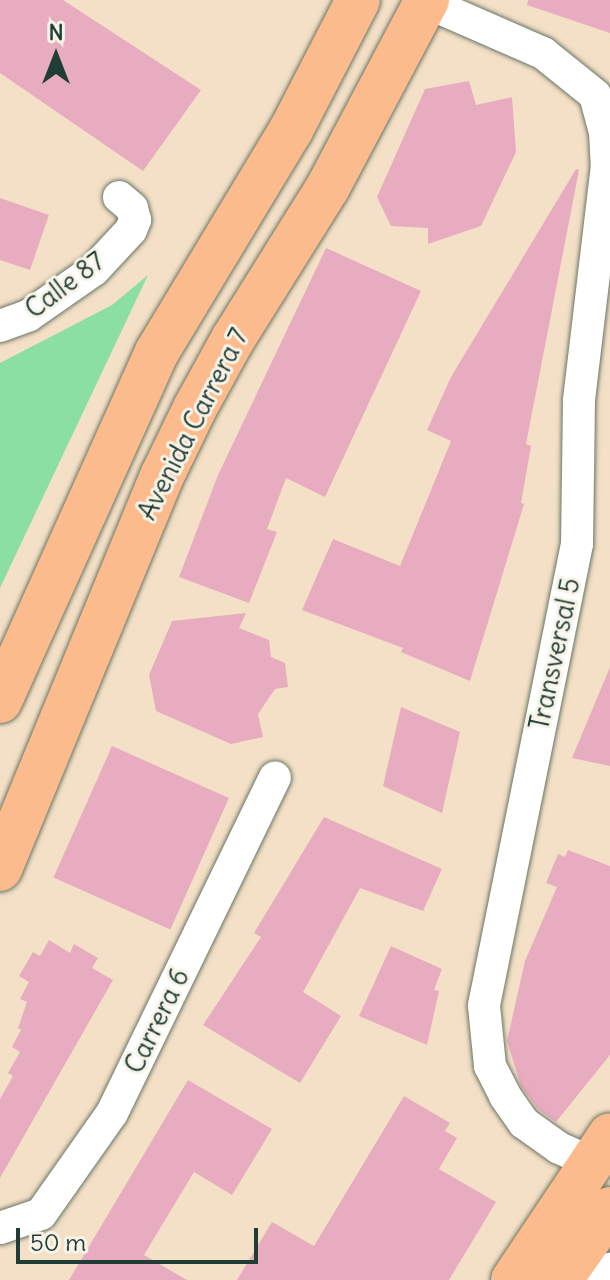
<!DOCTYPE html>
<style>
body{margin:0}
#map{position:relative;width:610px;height:1280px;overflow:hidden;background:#f4e0c6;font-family:Delius,sans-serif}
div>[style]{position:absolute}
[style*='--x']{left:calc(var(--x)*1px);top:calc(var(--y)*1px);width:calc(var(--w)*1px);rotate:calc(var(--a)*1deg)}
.green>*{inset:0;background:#8bdfa1}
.building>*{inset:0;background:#e8acc1;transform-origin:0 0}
.roads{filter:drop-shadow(0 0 2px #6a7667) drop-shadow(0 0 2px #6a7667)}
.street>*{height:32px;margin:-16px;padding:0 16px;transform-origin:16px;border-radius:16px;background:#fff}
.primary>*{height:44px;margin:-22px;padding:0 22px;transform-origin:22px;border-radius:22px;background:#fbbb8c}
span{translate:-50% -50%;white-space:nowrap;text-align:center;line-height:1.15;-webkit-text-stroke:6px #f7f3e8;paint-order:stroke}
.street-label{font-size:26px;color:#1f3d34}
.north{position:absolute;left:16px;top:16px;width:80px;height:80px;-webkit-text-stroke:6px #f7f3e8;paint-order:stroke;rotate:0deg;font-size:22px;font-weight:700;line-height:32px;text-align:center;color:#1f3d34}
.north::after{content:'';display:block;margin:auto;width:28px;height:36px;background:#1f3d34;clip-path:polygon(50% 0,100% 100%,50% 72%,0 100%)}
.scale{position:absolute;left:16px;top:1228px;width:242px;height:36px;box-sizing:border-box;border:4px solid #1f3d34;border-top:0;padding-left:10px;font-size:24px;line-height:28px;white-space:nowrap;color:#1f3d34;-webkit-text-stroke:6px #f7f3e8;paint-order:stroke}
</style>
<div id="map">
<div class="green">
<i style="clip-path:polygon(148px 275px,0 588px,0 363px,112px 305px)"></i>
</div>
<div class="building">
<i style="clip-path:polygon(0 0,63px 0,201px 90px,143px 171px,0 73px)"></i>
<i style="clip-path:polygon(528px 0,610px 0,610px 33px,527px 5px)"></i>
<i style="clip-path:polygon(469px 81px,476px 105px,512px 97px,516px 152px,481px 226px,428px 244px,428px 228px,391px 226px,377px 197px,425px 89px)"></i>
<i style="clip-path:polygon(576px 169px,579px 170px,526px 444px,531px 446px,521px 503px,524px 504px,470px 681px,401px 652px,403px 648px,302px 610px,333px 539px,400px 566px,451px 441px,427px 430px,451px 377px)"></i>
<i style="clip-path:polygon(0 198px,49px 215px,30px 270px,0 260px)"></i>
<i style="clip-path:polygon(326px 248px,421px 291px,325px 497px,286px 478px,267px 529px,277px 532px,249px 603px,179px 577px,218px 475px)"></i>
<i style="clip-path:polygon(246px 613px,239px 628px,269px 640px,271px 657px,285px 663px,288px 687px,275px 689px,258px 714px,263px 737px,231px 744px,156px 711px,149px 675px,172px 621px)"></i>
<i style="clip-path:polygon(610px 667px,610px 766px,572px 758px)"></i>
<i style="clip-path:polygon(401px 707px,460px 732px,442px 813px,383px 786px)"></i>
<i style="left:112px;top:746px;width:128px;height:144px;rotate:24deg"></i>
<i style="clip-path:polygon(324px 817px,442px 869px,423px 911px,360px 888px,303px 992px,341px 1016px,300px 1083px,203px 1025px,261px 937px,254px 933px)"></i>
<i style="clip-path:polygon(568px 850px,610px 866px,610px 1055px,556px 1122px,538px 1109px,521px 1086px,507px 1041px,525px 961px,557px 887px,546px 883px,558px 854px,565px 857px)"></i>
<i style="clip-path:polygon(49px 940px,70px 953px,74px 944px,98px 958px,92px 968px,113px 980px,0 1178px,0 1099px,13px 1076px,8px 1073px,20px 1052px,12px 1047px,21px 1030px,18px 1028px,27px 1002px,20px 999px,29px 982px,19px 976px,33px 952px,40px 956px)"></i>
<i style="clip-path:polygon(391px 946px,442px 969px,434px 990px,439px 991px,427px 1045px,359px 1016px)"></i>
<i style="clip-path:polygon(188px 1080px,272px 1129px,232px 1195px,194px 1172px,144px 1255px,187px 1280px,69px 1280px)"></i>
<i style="clip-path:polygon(404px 1096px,450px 1123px,445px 1131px,457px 1138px,439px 1169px,496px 1202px,449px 1280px,237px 1280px,272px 1222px,314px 1246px)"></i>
</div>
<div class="roads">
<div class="street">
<i style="--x:426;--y:2;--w:128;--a:23.6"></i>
<i style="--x:543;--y:53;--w:67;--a:38.9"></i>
<i style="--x:595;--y:95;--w:38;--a:75"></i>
<i style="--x:605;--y:132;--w:33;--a:87"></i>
<i style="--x:607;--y:165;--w:238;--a:96.8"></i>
<i style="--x:579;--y:401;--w:143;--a:90.8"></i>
<i style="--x:577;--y:544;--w:471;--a:101.4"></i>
<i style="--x:484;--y:1006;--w:60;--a:84.3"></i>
<i style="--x:490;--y:1066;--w:34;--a:63"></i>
<i style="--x:505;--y:1096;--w:33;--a:55"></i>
<i style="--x:524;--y:1123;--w:43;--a:35.5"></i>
<i style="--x:559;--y:1148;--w:35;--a:24"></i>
<i style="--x:0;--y:326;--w:30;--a:-20"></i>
<i style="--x:28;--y:316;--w:80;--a:-34.9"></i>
<i style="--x:94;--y:270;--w:54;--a:-47.2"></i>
<i style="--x:131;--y:230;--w:11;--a:-68"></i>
<i style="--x:135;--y:220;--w:12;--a:-104"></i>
<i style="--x:132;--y:208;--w:17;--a:-140"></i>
<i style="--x:0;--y:1228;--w:43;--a:-18.9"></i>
<i style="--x:41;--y:1214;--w:123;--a:-54.9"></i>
<i style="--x:112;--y:1113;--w:373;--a:-64.1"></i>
<i style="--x:602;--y:1280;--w:14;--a:-54"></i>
</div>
<div class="primary">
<i style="--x:0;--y:701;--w:383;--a:-65.8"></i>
<i style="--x:157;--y:352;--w:259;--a:-58.9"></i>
<i style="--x:291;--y:130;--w:146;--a:-62.7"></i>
<i style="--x:0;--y:869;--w:425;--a:-67.6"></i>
<i style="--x:162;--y:476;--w:76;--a:-64.1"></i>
<i style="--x:195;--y:408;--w:79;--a:-61.2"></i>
<i style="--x:233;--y:339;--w:179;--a:-58"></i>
<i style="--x:328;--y:187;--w:212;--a:-62.1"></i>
<i style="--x:513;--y:1280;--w:174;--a:-56.2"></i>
<i style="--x:560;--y:1280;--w:87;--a:-54.8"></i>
</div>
</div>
<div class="street-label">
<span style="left:65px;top:285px;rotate:-37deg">Calle 87</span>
<span style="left:193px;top:424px;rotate:-63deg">Avenida Carrera 7</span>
<span style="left:555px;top:654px;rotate:-78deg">Transversal 5</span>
<span style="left:157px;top:1021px;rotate:-64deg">Carrera 6</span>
</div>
<div class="north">N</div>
<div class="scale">50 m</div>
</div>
